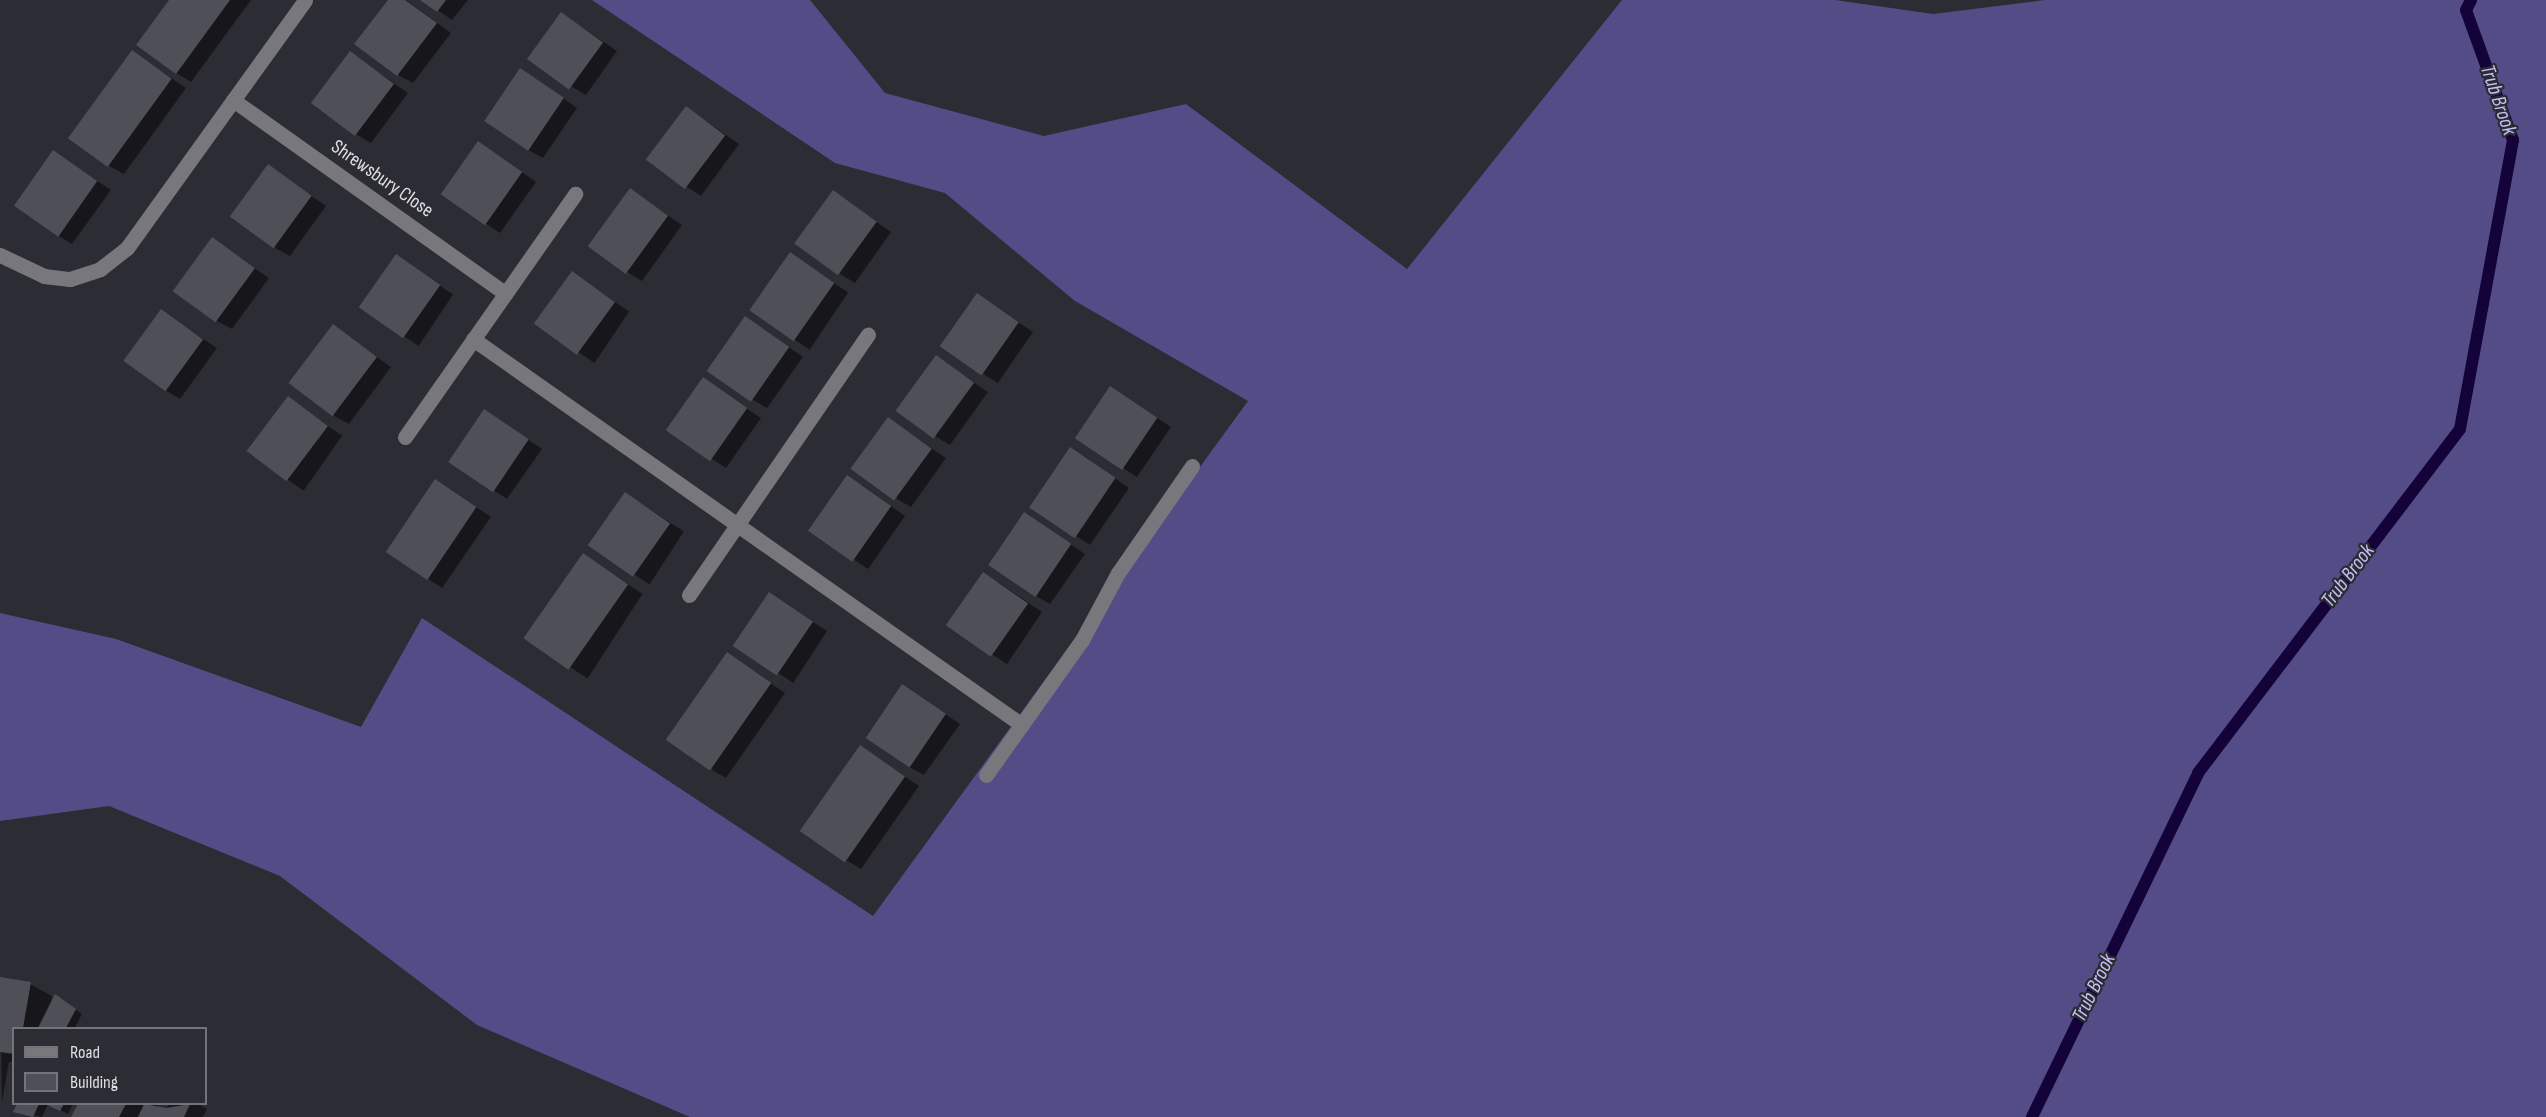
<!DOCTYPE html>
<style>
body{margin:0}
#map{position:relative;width:2546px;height:1117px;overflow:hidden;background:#2c2c34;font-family:"Sofia Sans Condensed",sans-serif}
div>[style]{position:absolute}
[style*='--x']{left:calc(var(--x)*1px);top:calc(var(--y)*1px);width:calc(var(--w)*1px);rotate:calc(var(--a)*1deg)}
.forest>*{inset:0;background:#544c87}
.shadow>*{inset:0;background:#0007;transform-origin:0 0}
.stream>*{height:12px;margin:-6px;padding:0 6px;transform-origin:6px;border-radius:6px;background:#140338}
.building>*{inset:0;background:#4f4f57;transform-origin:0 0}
.minor>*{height:15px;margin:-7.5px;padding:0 7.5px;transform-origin:7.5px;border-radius:7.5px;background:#78787c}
span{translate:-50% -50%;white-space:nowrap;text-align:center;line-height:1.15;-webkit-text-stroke:4.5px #2c2c34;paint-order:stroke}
.street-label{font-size:20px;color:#dfdee3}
.water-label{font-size:21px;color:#c4c0f6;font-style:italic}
.legend{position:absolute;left:12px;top:1027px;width:195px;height:78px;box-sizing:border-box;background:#2c2c34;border:2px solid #74737a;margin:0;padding:8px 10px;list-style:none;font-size:18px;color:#dfdee3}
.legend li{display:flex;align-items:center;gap:12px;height:30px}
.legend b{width:30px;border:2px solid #74737a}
</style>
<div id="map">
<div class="forest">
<i style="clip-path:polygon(592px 0,810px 0,885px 93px,1044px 136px,1186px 104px,1407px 269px,1622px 0,1835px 0,1933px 14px,2045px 0,2546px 0,2546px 1117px,690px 1117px,477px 1025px,280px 876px,109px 806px,0 821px,0 613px,116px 639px,361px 727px,422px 618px,873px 916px,1248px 401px,1075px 301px,945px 193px,835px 163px)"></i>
</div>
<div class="shadow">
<i style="clip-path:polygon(171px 0,251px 0,191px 82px,176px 73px)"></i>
<i style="clip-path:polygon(390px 0,406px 0,451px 33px,413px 83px,398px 75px)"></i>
<i style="clip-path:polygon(423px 0,468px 0,452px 20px)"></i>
<i style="clip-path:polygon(562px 14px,617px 51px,586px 95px,572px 87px)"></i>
<i style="clip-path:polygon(133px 52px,186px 88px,124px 174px,109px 166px)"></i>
<i style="clip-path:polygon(350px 53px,408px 93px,371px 143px,357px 135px)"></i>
<i style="clip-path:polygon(536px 79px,577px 108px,543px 158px,528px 150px)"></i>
<i style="clip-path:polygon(687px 108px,739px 144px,701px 196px,687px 187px)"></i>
<i style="clip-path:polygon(54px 152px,111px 190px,72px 244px,57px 235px)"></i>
<i style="clip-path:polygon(493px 152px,536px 182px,500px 233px,443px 195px)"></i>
<i style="clip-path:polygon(268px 166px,326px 206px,290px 256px,275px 248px)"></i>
<i style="clip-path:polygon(630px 190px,682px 225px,642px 281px,627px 272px)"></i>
<i style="clip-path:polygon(833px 192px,891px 232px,855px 283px,840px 274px)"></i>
<i style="clip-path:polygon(212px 239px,269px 278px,232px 329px,217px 321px)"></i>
<i style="left:791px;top:254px;width:69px;height:69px;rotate:34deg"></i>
<i style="left:396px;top:256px;width:69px;height:62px;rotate:34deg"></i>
<i style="left:572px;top:273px;width:69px;height:62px;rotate:34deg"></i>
<i style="clip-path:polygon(992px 304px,1033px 332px,998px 383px,983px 374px)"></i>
<i style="clip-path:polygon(161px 311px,217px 348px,180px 399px,165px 390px)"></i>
<i style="clip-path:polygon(333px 326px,391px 367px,349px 424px,334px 416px)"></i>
<i style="clip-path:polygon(760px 327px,803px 357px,767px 408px,753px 400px)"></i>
<i style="clip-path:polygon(936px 357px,988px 392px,950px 445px,936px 437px)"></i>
<i style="clip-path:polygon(703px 379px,761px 418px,726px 468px,712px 459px)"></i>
<i style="clip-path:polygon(1125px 397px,1171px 427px,1137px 477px,1077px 438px)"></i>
<i style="left:288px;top:398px;width:66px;height:67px;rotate:35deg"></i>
<i style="clip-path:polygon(888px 419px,946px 458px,911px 507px,897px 499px)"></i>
<i style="clip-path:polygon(499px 420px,542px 449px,507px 499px,450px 462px)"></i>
<i style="clip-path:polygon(1085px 457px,1129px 488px,1090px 545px,1031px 507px)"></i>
<i style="clip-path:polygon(862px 485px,905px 516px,868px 569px,810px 530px)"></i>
<i style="clip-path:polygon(450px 489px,491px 517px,442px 588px,387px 551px)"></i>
<i style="left:626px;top:494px;width:69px;height:63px;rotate:33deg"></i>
<i style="clip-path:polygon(1025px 514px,1085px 554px,1050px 604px,1036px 596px)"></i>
<i style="left:583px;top:555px;width:71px;height:101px;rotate:33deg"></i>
<i style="clip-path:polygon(998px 582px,1042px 612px,1007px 664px,948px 626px)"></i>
<i style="left:770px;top:594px;width:68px;height:62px;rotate:33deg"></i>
<i style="clip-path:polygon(728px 654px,785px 693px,726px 778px,712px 770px)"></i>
<i style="clip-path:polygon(917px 695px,960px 724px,924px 775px,909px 767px)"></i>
<i style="clip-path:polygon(875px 756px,919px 786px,861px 869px,846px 860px)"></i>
<i style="clip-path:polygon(0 979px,30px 984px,52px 996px,51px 1003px,62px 1000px,82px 1014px,75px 1028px,14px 1028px,14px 1062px,9px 1062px,2px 1102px)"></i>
<i style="clip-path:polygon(19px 1104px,73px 1104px,68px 1114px,48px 1104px,42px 1117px,15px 1111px)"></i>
<i style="clip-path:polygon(80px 1104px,154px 1104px,166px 1110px,169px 1104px,198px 1104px,207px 1109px,203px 1117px,73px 1117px)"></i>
</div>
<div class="stream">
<i style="--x:2032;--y:1117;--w:382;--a:-64.2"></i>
<i style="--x:2198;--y:773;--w:432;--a:-52.7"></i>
<i style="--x:2460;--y:429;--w:294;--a:-79.6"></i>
<i style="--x:2513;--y:140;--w:138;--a:-109.9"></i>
<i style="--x:2466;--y:10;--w:11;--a:-63"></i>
</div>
<div class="building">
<i style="clip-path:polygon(169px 0,230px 0,176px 74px,136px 45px)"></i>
<i style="clip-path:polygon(388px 0,405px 0,437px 23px,397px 76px,354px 44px)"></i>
<i style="clip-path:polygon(420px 0,446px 0,437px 12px)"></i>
<i style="left:561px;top:12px;width:52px;height:58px;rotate:36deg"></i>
<i style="left:132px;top:50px;width:49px;height:109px;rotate:36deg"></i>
<i style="left:350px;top:51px;width:55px;height:65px;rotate:37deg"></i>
<i style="left:520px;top:68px;width:53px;height:64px;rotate:34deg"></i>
<i style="left:686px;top:106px;width:49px;height:67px;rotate:37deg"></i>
<i style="left:478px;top:141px;width:54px;height:65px;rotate:35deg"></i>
<i style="left:53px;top:150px;width:54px;height:68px;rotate:35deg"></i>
<i style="left:268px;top:164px;width:54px;height:65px;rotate:36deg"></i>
<i style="left:630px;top:188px;width:47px;height:72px;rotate:36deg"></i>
<i style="left:833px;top:190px;width:54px;height:66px;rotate:36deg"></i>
<i style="left:212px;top:237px;width:53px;height:67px;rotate:36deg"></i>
<i style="left:790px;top:252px;width:54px;height:71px;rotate:35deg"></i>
<i style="left:396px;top:254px;width:54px;height:65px;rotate:35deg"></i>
<i style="left:572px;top:271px;width:53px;height:65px;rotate:36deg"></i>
<i style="left:977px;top:293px;width:51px;height:65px;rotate:35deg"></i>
<i style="left:161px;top:309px;width:52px;height:64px;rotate:36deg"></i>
<i style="left:745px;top:316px;width:54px;height:67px;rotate:35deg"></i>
<i style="left:333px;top:324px;width:55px;height:74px;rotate:37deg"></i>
<i style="left:936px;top:355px;width:47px;height:69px;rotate:36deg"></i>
<i style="left:703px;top:377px;width:54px;height:65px;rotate:35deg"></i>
<i style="left:1110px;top:386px;width:57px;height:63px;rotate:34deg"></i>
<i style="left:288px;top:396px;width:50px;height:69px;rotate:37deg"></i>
<i style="left:484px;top:409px;width:54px;height:64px;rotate:34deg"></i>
<i style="left:888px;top:417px;width:54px;height:64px;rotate:36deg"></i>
<i style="left:1070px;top:447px;width:55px;height:73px;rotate:34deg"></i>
<i style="left:847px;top:475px;width:54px;height:68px;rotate:35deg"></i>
<i style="left:435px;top:479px;width:50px;height:88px;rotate:34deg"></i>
<i style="left:625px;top:492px;width:55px;height:65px;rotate:35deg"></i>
<i style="left:1024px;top:512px;width:57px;height:64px;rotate:34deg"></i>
<i style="left:583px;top:553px;width:55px;height:104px;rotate:35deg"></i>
<i style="left:983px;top:572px;width:55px;height:65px;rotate:35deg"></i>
<i style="left:769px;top:592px;width:53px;height:65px;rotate:34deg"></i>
<i style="left:727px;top:652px;width:54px;height:107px;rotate:35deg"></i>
<i style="left:902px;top:684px;width:53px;height:65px;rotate:34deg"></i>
<i style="left:860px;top:745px;width:55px;height:105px;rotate:35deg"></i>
<i style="clip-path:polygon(0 977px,31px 982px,23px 1028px,14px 1028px,14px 1054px,0 1052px)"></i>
<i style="clip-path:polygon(55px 994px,76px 1009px,66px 1028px,38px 1028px)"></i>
<i style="clip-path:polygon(17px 1104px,39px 1104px,33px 1117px,13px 1112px)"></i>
<i style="clip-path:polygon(45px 1104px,64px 1104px,60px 1111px)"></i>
<i style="clip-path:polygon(78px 1104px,126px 1104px,119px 1117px,71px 1117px)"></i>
<i style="clip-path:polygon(144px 1104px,166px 1108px,190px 1104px,184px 1117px,138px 1117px)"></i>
</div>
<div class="minor">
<i style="--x:233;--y:100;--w:334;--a:35.4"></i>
<i style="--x:0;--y:255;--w:49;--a:25.5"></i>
<i style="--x:44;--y:276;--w:26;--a:7"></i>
<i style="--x:70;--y:279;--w:32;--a:-18"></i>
<i style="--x:100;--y:269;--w:34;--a:-38"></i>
<i style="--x:127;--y:248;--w:305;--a:-54.3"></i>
<i style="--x:473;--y:339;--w:671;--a:35.11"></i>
<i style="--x:405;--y:437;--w:297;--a:-55"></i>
<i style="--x:689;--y:595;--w:316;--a:-55.5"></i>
<i style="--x:986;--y:775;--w:166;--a:-54.6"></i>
<i style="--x:1082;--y:640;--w:76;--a:-61.8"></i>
<i style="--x:1118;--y:573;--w:130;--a:-55.3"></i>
</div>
<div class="street-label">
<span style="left:382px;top:179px;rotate:35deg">Shrewsbury Close</span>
</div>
<div class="water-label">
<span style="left:2498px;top:100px;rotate:71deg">Trub Brook</span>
<span style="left:2348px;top:576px;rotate:-53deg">Trub Brook</span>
<span style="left:2094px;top:988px;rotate:-64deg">Trub Brook</span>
</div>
<ul class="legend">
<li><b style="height:8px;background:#78787c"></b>Road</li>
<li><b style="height:16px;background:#4f4f57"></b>Building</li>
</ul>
</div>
